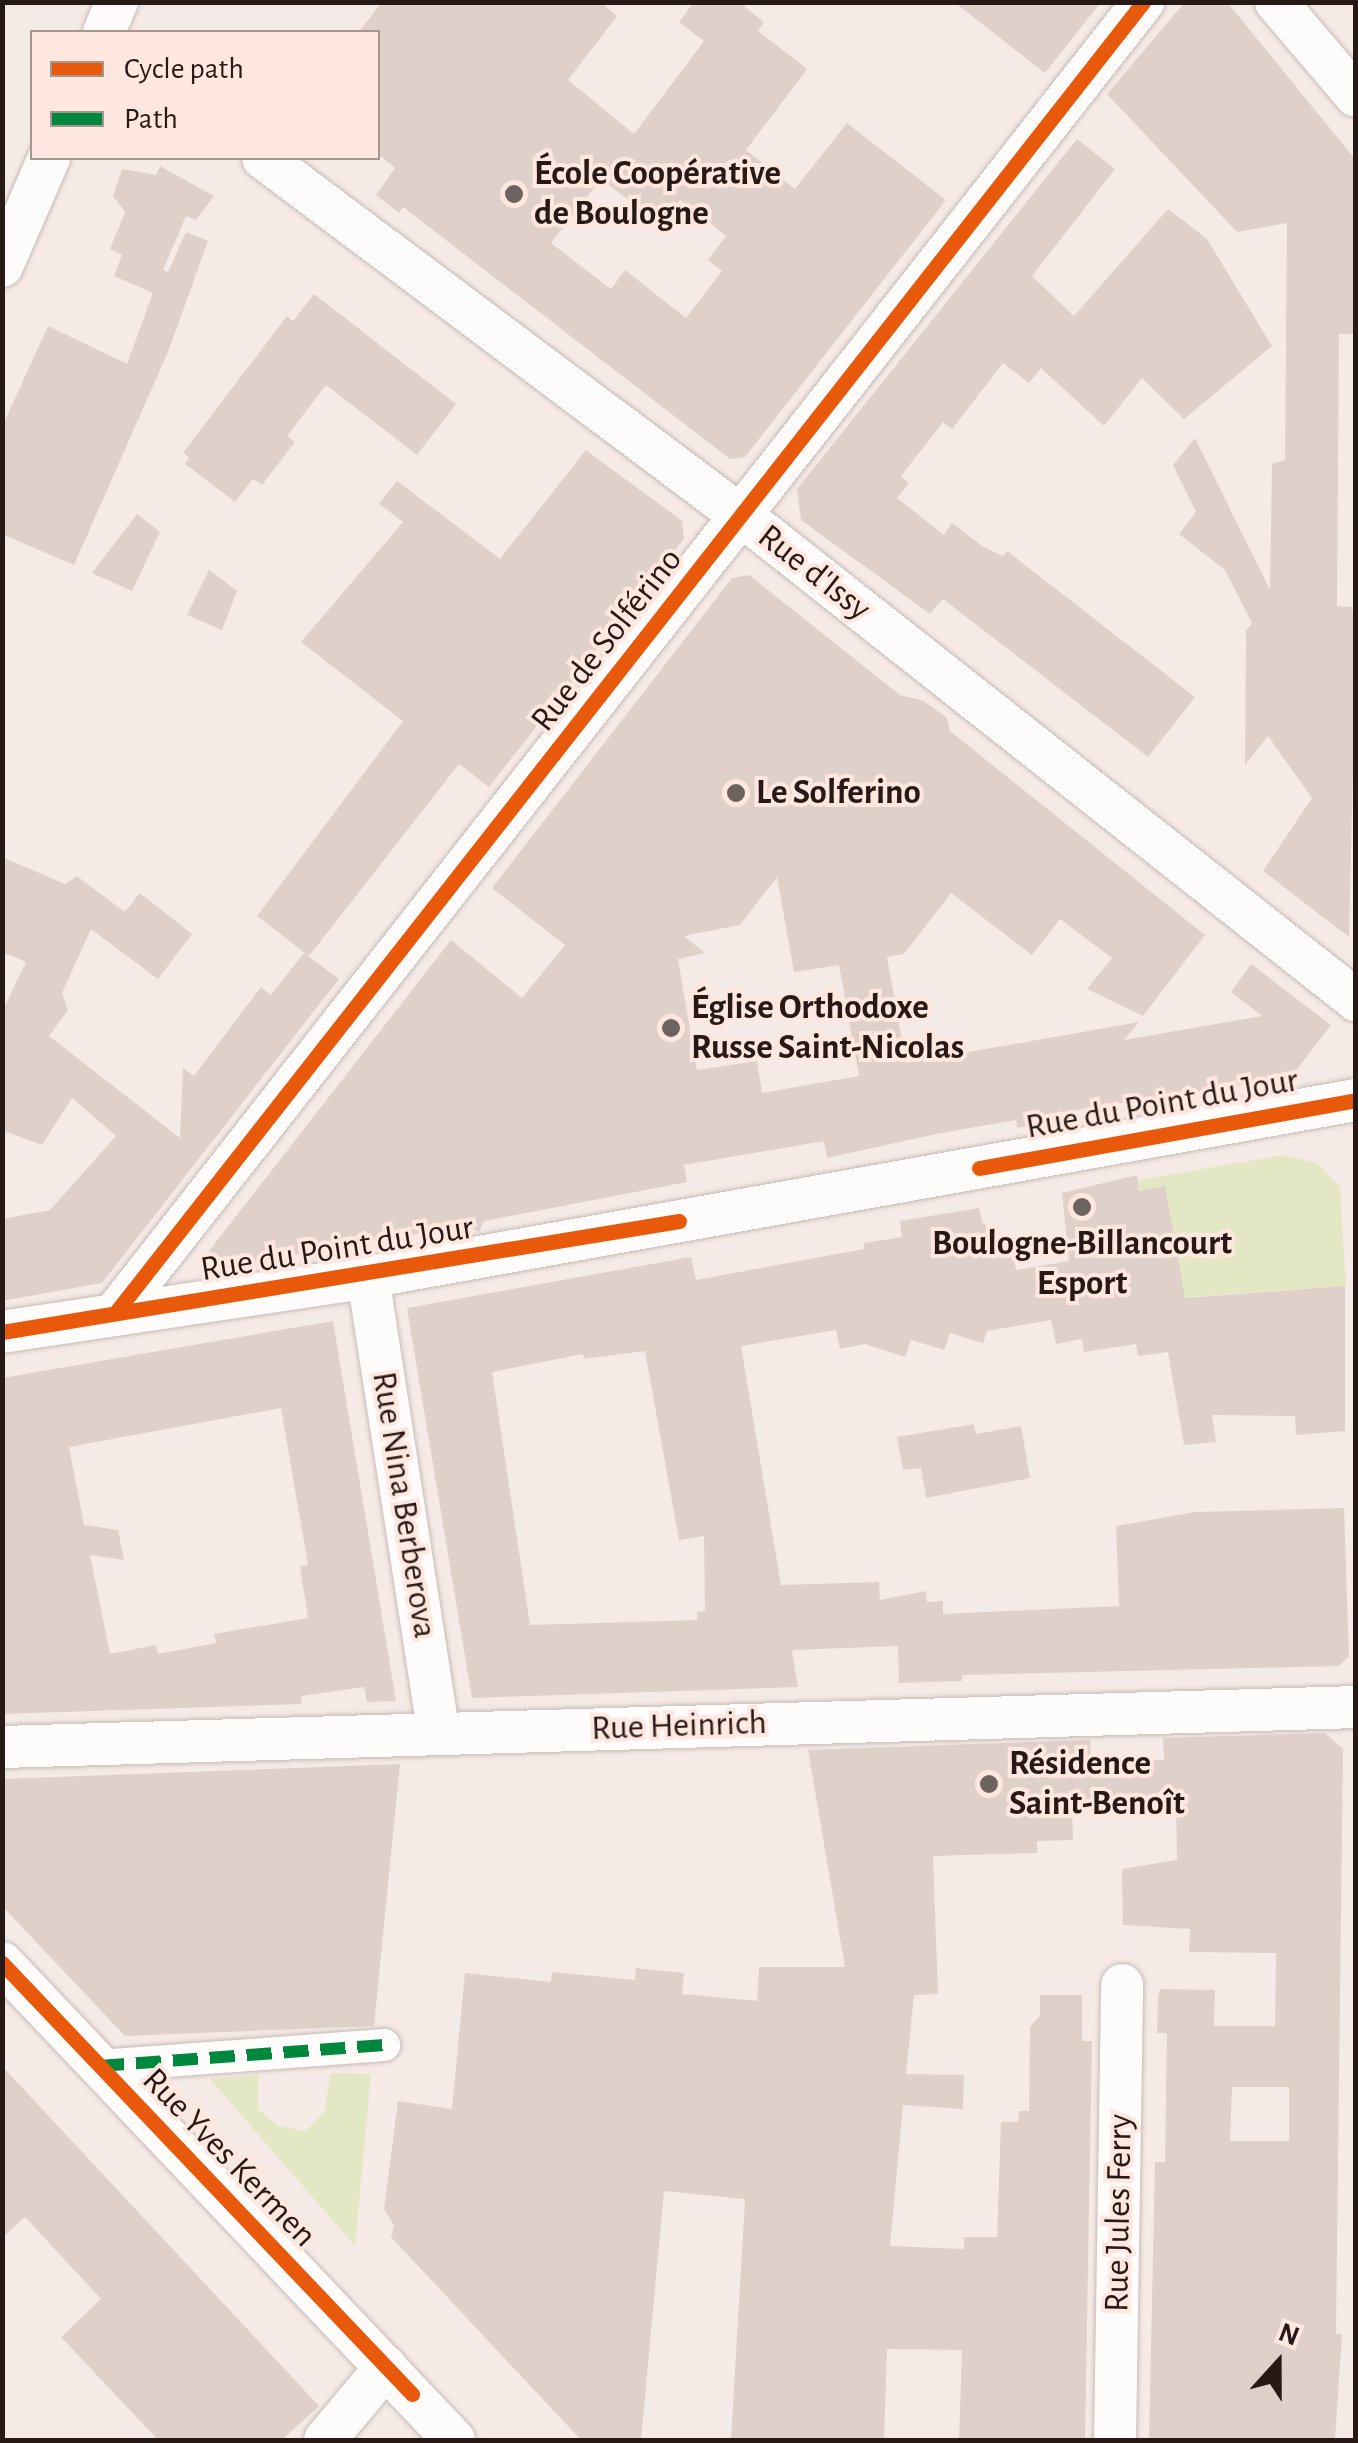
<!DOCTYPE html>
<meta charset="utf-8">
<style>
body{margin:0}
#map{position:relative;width:1358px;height:2443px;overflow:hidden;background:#f6eae6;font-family:"Alegreya Sans",sans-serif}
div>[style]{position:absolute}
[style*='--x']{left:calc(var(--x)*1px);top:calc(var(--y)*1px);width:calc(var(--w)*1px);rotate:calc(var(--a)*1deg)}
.green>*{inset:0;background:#e4e7c3}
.building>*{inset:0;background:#e0d0ca}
.roads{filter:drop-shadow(0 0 2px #c7bbb7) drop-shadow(0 0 2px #c7bbb7)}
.pedestrian>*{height:32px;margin:-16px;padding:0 16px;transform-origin:16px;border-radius:16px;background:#fefcfb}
.minor>*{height:42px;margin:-21px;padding:0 21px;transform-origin:21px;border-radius:21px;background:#fefcfb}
.quiet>*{height:12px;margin-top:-6px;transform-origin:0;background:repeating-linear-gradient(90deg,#00873e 0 25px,transparent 0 37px)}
.cycleway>*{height:15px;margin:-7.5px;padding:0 7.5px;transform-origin:7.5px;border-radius:7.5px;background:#e8590c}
.dots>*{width:28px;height:28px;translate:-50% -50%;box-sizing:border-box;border:5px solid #fde7df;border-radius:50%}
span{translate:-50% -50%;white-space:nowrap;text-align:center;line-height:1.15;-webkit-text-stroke:8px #fde7df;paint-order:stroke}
.poi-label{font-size:35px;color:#271a16;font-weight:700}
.left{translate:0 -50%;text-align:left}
.street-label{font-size:35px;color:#271a16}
.frame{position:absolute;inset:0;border:5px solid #271a16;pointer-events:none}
.legend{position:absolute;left:30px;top:30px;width:350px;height:130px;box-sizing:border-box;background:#fde7df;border:2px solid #a7958f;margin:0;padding:12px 18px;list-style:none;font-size:30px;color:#271a16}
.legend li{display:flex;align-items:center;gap:20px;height:50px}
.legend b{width:50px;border:2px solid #a7958f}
.north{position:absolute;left:1228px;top:2313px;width:100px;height:100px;-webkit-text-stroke:8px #fde7df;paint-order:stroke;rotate:21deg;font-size:28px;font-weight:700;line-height:40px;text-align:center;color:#271a16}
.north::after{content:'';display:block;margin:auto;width:35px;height:45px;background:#271a16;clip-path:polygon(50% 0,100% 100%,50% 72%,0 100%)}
</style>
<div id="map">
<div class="green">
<i style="clip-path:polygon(1283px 1155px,1317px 1163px,1340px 1187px,1346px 1286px,1159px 1299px,1138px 1180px)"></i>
<i style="clip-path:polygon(330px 2073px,371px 2074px,355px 2246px,210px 2079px,258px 2075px,258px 2109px,278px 2126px,306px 2131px,325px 2111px)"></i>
</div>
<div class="building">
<i style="clip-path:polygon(evenodd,382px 2px,600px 2px,617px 16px,568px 80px,634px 134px,704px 41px,679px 22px,694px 2px,739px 2px,764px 22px,758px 31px,807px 69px,746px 150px,795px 189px,847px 123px,946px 200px,745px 457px,730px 459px,403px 207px,399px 213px,376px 195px,395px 168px,378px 154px,378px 32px,359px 32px,382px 2px,601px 179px,661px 225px,680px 200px,726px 236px,708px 260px,722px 271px,686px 318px,625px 270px,611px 289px,551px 243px,601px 179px)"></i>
<i style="clip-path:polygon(954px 2px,1101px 2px,1045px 73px)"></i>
<i style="clip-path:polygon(1185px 2px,1227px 2px,1355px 159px,1355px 334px,1339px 334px,1337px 606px,1352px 607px,1356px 642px,1349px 937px,1263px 871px,1312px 798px,1268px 736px,1245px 765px,1246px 631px,1252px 623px,1225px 570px,1179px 534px,1196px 512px,1173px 465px,1195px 438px,1270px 590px,1272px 464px,1285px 460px,1287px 223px,1237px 232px,1107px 94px)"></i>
<i style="clip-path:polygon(1077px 139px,1115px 169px,1032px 276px,1074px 316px,1168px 209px,1207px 239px,1272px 346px,1184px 419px,1142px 378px,1104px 426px,1041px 368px,1029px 383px,1003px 363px,952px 429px,943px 422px,901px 476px,909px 483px,897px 498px,944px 535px,952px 523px,982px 546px,1003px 556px,1007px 551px,1195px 697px,1148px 757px,943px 599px,930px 614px,801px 520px,797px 489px)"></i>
<i style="clip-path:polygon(160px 166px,214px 196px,196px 220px,186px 216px,163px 270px,168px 272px,186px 232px,208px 241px,168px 352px,74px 565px,2px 534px,2px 427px,48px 326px,127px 364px,155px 287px,153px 293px,114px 276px,122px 255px,110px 249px,125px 212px,113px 196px,122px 169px,156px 175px)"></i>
<i style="clip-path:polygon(314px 294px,456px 404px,417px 455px,326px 385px,287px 436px,295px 442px,262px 485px,253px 479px,235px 502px,185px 464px,189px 458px,183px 453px,287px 316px,293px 321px)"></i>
<i style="clip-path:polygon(586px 450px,682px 521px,684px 539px,489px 787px,459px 764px,309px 956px,257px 916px,403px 721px,301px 642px,403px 522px,379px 504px,397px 481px,500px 559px)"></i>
<i style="clip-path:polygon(137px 514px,160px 532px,132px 591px,92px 573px)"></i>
<i style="clip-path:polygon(209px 570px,237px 591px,222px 630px,187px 615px)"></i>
<i style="clip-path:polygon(evenodd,749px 575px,900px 695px,924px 701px,947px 718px,950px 731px,1205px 935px,1143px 1016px,1087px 989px,1112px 958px,1060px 919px,1032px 955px,951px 893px,904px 954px,887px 957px,906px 1063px,1139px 1022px,1124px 1040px,1262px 1016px,1231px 992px,1251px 964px,1331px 1025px,1291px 1077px,1045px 1115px,1046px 1123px,1017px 1128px,1016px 1120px,936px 1134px,827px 1158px,824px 1141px,684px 1165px,687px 1182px,484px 1221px,479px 1232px,466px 1226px,217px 1268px,209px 1251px,451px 940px,522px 998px,565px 945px,492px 888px,732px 578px,749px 575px,777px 877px,794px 972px,839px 965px,859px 1076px,762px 1093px,757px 1061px,697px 1070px,678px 959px,705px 953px,684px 936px,740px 925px,777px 877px)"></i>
<i style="clip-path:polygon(2px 857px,65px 884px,77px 876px,125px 912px,140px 893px,192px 934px,158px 979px,91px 929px,62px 993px,68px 1010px,49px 1036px,180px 1138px,183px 1068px,194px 1076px,261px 987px,271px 995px,304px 953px,339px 979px,102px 1283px,2px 1301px,2px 1219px,50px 1210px,116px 1136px,72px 1098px,42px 1145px,2px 1130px,2px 1012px,26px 962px,2px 952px)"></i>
<i style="clip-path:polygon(evenodd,1137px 1175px,1139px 1191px,1165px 1186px,1185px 1298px,1345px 1286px,1345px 1431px,1296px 1435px,1295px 1416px,1212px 1415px,1216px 1442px,1184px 1445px,1168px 1352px,1138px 1356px,1136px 1344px,1084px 1352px,1082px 1339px,1056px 1344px,1051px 1320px,987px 1331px,983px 1343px,950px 1333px,944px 1350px,911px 1340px,905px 1357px,865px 1344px,840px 1349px,836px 1330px,741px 1346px,781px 1585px,879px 1582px,880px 1600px,926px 1591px,927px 1602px,943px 1601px,943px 1614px,1119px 1606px,1116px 1526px,1196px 1512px,1344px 1508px,1349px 1656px,1339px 1666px,962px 1675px,962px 1681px,899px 1683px,898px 1646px,792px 1650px,798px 1687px,472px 1698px,407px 1308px,691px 1257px,696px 1280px,864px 1249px,864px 1243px,902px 1237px,900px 1221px,979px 1208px,982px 1222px,1012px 1248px,1016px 1270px,1069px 1261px,1062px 1193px,1137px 1175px,645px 1351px,679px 1540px,704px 1536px,705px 1611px,697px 1612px,697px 1620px,530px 1625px,492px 1372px,583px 1354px,584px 1359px,645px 1351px)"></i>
<i style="clip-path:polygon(evenodd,333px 1321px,396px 1701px,367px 1702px,364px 1687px,301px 1696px,302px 1704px,2px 1714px,2px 1378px,333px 1321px,281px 1408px,308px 1565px,300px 1566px,308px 1618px,214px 1634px,216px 1643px,158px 1654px,156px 1645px,110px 1654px,90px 1555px,124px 1560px,118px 1530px,84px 1525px,69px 1447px,281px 1408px)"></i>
<i style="clip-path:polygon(974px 1424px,976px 1434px,1021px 1426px,1030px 1478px,926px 1498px,921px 1468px,903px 1470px,897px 1437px)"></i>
<i style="clip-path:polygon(evenodd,1325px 1733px,1343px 1749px,1336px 2334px,1342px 2334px,1335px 2440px,1149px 2440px,1155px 2162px,1165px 2162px,1166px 2093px,1167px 2033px,1157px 2033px,1158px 1996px,1160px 1989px,1215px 1990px,1214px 2026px,1275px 2026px,1276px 1953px,1189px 1952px,1190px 1929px,1123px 1925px,1122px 1869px,1177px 1860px,1176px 1804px,1072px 1805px,1073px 1840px,1037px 1841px,1037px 1853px,933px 1856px,938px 1994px,914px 1995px,906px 2074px,964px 2075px,963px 2109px,903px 2105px,890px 2246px,964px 2249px,964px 2237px,997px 2237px,1001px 2122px,1018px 2122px,1019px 2111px,1029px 2111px,1030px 2027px,1040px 2016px,1040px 1995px,1082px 1995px,1082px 2041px,1092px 2041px,1085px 2440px,959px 2440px,962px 2350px,887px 2349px,884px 2440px,731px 2440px,745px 2199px,664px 2191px,641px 2440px,581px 2440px,391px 2237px,394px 2225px,384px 2209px,398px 2101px,452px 2109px,465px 1973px,551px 1982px,552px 1972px,635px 1980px,636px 1968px,684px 1973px,682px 1994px,757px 2001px,759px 1967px,845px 1967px,808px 1750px,1090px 1740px,1091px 1761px,1164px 1760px,1163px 1738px,1325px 1733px,1232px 2087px,1289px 2087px,1289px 2141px,1230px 2141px,1232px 2087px)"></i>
<i style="clip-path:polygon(400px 1764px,374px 2026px,125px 2036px,2px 1906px,2px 1779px)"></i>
<i style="clip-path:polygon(2px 2066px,319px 2406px,282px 2440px,158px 2440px,61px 2337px,101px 2299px,25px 2217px,2px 2238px)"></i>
</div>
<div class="roads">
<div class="pedestrian">
<i style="--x:99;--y:2066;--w:286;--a:-4.2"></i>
</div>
<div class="minor">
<i style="--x:1276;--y:2;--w:123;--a:49.6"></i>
<i style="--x:104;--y:32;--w:33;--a:-67"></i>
<i style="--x:263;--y:158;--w:627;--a:36.83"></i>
<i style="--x:765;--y:534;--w:753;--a:38.26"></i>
<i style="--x:2;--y:266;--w:118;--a:-66.5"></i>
<i style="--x:368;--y:1277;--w:461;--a:81.2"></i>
<i style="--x:116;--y:1312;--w:1665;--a:-51.9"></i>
<i style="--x:2;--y:1332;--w:370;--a:-8.5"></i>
<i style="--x:368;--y:1277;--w:1004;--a:-10.16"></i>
<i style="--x:2;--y:1747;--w:1355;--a:-1.69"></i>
<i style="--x:2;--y:1963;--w:657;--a:46.54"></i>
<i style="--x:325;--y:2440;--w:95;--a:-50.1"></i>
<i style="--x:1115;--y:2440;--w:455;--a:-89.1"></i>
</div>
</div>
<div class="quiet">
<i style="--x:99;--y:2066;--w:286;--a:-4.2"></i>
</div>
<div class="cycleway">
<i style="--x:979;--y:1168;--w:383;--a:-10.2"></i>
<i style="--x:116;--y:1312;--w:1665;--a:-51.9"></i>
<i style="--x:2;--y:1332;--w:686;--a:-9.31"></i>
<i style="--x:2;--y:1963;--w:595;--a:46.43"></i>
</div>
<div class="dots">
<i style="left:514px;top:194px;background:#6f635f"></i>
<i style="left:736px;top:793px;background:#6f635f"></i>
<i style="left:671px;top:1028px;background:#6f635f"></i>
<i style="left:1082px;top:1207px;background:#6f635f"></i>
<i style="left:989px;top:1784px;background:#6f635f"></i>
</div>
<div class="poi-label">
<span class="left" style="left:534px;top:194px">École Coopérative<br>de Boulogne</span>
<span class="left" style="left:756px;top:793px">Le Solferino</span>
<span class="left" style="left:691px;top:1028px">Église Orthodoxe<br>Russe Saint-Nicolas</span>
<span style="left:1082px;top:1264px">Boulogne-Billancourt<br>Esport</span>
<span class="left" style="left:1009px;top:1784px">Résidence<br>Saint-Benoît</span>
</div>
<div class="street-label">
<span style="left:814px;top:573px;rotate:38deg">Rue d'Issy</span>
<span style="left:607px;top:640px;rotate:-52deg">Rue de Solférino</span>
<span style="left:1162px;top:1104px;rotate:-10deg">Rue du Point du Jour</span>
<span style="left:337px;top:1249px;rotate:-9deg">Rue du Point du Jour</span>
<span style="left:404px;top:1505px;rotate:81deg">Rue Nina Berberova</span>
<span style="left:679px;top:1726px;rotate:-2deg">Rue Heinrich</span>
<span style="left:229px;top:2158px;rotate:46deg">Rue Yves Kermen</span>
<span style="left:1119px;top:2213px;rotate:-89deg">Rue Jules Ferry</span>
</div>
<div class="frame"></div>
<ul class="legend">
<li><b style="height:12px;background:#e8590c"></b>Cycle path</li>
<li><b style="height:12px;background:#00873e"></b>Path</li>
</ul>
<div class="north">N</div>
</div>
